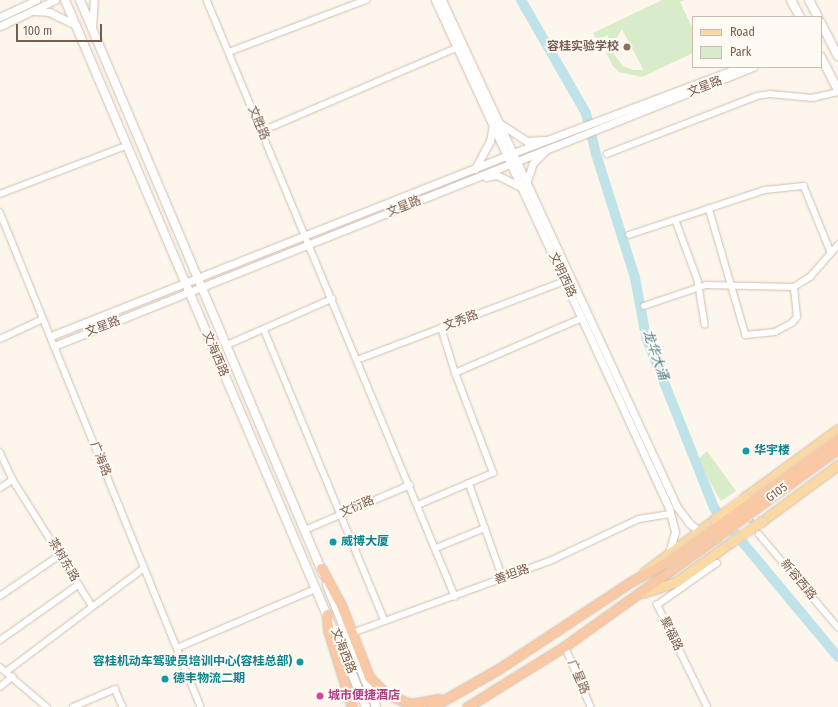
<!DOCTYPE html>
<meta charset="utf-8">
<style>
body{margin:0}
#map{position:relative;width:838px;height:707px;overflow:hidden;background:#fdf6ec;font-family:"Fira Sans Condensed","Noto Sans SC",sans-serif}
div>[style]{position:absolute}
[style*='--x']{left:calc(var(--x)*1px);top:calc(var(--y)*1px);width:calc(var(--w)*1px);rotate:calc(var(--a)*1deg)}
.green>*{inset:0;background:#d8ecc9}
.river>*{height:10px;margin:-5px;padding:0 5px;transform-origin:5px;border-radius:5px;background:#bfe3e8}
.minor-tunnel>*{height:5.5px;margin-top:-2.75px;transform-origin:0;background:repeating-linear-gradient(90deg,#dcd0c4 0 5.5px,transparent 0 8.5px)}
.roads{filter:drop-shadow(0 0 1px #d1beb0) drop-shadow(0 0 1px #d1beb0)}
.minor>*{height:5.5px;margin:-2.75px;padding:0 2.75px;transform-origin:2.75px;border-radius:2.75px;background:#fff}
.tertiary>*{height:7px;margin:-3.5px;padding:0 3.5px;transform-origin:3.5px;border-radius:3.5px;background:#fff}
.secondary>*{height:8px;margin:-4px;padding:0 4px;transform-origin:4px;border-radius:4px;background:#fff}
.primary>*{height:9px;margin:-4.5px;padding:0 4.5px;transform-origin:4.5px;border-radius:4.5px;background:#fbd9a5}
.trunk>*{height:9px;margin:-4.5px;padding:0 4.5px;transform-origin:4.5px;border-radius:4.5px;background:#f9c8a4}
.bridges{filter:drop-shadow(0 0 1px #dad1cd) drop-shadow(0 0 1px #dad1cd)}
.primary-bridge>*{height:9px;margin:-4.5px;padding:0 4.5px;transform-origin:4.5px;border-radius:4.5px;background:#fbd9a5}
.trunk-bridge>*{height:9px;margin:-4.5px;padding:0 4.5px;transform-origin:4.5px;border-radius:4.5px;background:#f9c8a4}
.dots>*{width:11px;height:11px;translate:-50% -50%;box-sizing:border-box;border:2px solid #fffaf3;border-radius:50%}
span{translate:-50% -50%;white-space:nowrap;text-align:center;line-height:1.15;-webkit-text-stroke:4px #fffaf3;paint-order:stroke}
.education-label{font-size:12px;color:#785e54;font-weight:700}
.right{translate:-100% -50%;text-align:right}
.street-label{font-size:12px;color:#7a5c4d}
.culture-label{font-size:12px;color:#0d838f;font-weight:700}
.left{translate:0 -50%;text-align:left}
.hotel-label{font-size:12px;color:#b23c85;font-weight:700}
.water-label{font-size:13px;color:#437c86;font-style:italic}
.legend{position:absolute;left:692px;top:16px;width:130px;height:52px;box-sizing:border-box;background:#fffaf3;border:1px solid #cabbb1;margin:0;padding:5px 7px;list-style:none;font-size:12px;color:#7a5c4d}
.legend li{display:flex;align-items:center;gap:8px;height:20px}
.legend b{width:20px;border:1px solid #cabbb1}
.scale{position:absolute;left:16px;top:24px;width:86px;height:18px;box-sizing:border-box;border:2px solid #7a5c4d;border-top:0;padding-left:5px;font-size:12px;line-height:14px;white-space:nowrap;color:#7a5c4d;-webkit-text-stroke:3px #fffaf3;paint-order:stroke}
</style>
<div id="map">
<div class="green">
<i style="clip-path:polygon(evenodd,662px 0,684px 0,680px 2px,693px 29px,693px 53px,642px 77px,619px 72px,613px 66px,606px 53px,608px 35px,597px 40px,593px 33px,662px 0,622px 29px,643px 69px,643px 70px,633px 70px,623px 66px,614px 54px,613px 44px,622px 29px)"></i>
<i style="clip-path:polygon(707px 451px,736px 491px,721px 501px,697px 460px)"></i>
</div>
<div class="river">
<i style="--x:521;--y:0;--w:130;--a:60.1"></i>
<i style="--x:586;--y:113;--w:42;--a:76.3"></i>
<i style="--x:596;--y:154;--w:130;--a:72.5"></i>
<i style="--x:635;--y:278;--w:60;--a:79.4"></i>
<i style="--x:646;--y:337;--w:184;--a:68.3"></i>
<i style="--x:714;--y:508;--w:194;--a:50.2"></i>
</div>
<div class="minor-tunnel">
<i style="--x:747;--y:513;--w:24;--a:60"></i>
</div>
<div class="roads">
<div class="minor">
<i style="--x:207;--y:0;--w:646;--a:67.41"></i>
<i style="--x:229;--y:52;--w:147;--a:-20.8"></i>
<i style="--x:262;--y:131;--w:212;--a:-23.1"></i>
<i style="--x:607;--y:154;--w:161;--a:-21.1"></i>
<i style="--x:757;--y:96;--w:13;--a:-9"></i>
<i style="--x:770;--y:94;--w:42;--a:5.4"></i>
<i style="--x:812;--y:98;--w:27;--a:-13"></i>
<i style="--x:0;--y:194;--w:137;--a:-20.9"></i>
<i style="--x:709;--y:208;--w:132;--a:73.8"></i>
<i style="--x:746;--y:335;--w:29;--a:-6"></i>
<i style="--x:775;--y:332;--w:19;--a:-28"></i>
<i style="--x:792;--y:323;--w:8;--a:-50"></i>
<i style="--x:797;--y:317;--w:30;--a:-96"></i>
<i style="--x:0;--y:212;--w:534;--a:67.9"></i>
<i style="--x:676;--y:221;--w:63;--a:69.6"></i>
<i style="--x:698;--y:280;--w:45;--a:81"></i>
<i style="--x:629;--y:235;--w:143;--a:-18.3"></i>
<i style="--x:765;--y:190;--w:39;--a:-6"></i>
<i style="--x:804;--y:186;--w:71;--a:67.8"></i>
<i style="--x:644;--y:306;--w:65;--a:-18.7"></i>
<i style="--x:706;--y:285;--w:88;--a:1.3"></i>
<i style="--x:794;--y:287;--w:19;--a:-32"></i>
<i style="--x:810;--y:277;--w:43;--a:-48.8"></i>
<i style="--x:264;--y:329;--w:316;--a:67.5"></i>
<i style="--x:0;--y:339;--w:47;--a:-24.9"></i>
<i style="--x:227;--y:345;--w:115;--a:-23.7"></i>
<i style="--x:357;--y:360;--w:222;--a:-20.8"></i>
<i style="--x:455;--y:373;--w:138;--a:-23.4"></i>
<i style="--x:0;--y:452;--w:31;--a:65"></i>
<i style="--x:13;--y:480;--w:124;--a:57.8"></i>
<i style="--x:79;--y:585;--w:97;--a:144.7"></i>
<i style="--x:469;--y:483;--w:101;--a:70.3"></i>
<i style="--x:0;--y:488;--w:15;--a:-32"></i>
<i style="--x:418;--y:505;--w:82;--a:-23.1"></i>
<i style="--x:493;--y:473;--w:107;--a:-110.8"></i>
<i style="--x:455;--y:373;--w:47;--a:-107.3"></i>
<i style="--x:305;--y:530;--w:114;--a:-23.2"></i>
<i style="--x:759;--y:534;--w:122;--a:49.7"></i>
<i style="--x:436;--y:548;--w:53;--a:-22.2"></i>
<i style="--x:79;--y:585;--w:25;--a:58"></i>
<i style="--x:0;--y:596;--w:73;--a:-34.3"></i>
<i style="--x:352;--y:633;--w:211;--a:-20"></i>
<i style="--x:550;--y:561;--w:98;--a:-25.3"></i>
<i style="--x:639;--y:519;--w:31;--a:-9"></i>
<i style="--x:565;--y:646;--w:66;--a:66.9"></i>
<i style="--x:177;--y:648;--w:150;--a:-23.1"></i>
<i style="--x:0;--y:667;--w:62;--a:40.4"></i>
<i style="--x:6;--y:672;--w:173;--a:-37"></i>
<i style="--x:0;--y:687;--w:16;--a:-40"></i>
<i style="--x:73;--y:707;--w:46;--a:-23.2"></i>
<i style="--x:115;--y:689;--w:20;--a:66"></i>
<i style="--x:707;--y:707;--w:114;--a:-116.1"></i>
<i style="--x:657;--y:605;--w:73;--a:-35"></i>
</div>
<div class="tertiary">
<i style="--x:435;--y:0;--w:559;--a:65.27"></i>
<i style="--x:669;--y:508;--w:25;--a:76"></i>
<i style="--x:675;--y:532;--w:22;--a:106"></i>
<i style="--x:442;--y:0;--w:559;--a:65.13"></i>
<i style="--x:677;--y:507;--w:20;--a:53"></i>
<i style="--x:689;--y:523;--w:13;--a:39"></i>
<i style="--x:34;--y:11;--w:15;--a:4"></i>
<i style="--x:49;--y:12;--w:30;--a:26"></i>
<i style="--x:0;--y:17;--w:40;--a:-25"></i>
<i style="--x:0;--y:26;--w:61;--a:-25.3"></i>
<i style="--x:92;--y:27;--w:27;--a:-86"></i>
<i style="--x:499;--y:123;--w:33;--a:33"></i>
<i style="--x:527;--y:141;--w:17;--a:-3"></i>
<i style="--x:475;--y:169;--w:32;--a:-62"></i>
<i style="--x:490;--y:141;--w:15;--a:-79"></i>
<i style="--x:486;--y:177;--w:11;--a:-10"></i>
<i style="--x:497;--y:175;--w:28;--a:27"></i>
<i style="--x:526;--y:184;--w:22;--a:-72"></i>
<i style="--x:533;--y:163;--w:18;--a:-45"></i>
<i style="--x:51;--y:336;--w:497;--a:-21.6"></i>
<i style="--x:513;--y:153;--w:241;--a:-20.7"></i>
<i style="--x:54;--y:346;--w:753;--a:-21.76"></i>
</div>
<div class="secondary">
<i style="--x:65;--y:0;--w:768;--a:66.94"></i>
<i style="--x:80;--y:0;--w:623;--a:67.05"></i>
<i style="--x:791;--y:0;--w:19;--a:62"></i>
<i style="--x:809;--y:0;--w:19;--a:62"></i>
<i style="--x:821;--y:23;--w:37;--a:63"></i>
<i style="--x:821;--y:57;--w:37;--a:63"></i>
<i style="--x:327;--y:585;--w:131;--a:68.1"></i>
</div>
<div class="primary">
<i style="--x:745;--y:497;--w:115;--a:-36.2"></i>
<i style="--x:762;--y:521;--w:94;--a:-36.4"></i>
<i style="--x:644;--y:572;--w:89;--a:-36.7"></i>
<i style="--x:642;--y:593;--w:36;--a:-18"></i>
<i style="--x:676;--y:582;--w:68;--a:-36"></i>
</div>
<div class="trunk">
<i style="--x:321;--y:568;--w:42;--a:61.6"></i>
<i style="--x:341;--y:605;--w:77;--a:68.7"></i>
<i style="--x:369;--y:677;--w:23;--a:45"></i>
<i style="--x:385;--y:693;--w:27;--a:24"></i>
<i style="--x:410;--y:704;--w:29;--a:-10"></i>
<i style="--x:327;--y:614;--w:16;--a:86"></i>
<i style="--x:328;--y:630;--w:81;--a:72.7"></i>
<i style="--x:432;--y:707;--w:78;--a:-29.8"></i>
<i style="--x:500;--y:668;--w:158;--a:-33.4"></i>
<i style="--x:632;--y:581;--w:42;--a:-28.4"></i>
<i style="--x:467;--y:707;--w:115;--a:-31.9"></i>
<i style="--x:565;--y:646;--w:187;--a:-35.6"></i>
</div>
</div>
<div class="bridges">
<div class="primary-bridge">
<i style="--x:715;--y:519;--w:37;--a:-36"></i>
<i style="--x:731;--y:542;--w:37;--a:-34"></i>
</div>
<div class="trunk-bridge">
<i style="--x:717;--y:537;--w:150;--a:-36"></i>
<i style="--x:669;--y:561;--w:208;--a:-35.8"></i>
</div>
</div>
<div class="dots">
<i style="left:627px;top:47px;background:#8d6e63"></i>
<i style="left:746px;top:451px;background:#0f9aa8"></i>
<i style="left:333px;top:542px;background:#0f9aa8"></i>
<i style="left:300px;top:662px;background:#0f9aa8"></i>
<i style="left:165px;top:679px;background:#0f9aa8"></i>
<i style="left:320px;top:696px;background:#d1479c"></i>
</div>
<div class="education-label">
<span class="right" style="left:619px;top:47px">容桂实验学校</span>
</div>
<div class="street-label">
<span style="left:705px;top:87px;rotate:-22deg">文星路</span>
<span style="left:258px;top:123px;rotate:67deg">文胜路</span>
<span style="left:404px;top:207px;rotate:-22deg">文星路</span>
<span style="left:562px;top:275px;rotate:65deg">文明西路</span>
<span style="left:461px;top:321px;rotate:-21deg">文秀路</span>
<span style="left:103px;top:327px;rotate:-21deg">文星路</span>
<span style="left:215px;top:354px;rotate:67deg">文海西路</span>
<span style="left:100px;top:459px;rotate:68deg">广海路</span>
<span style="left:777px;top:493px;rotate:-36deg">G105</span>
<span style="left:357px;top:507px;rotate:-23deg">文衍路</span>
<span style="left:63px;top:560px;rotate:59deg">茶树东路</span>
<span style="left:512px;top:575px;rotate:-20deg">善坦路</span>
<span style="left:798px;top:580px;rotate:50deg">新容西路</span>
<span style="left:671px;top:634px;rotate:64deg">聚福路</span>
<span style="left:343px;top:651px;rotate:68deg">文海西路</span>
<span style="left:578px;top:677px;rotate:67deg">广星路</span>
</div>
<div class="culture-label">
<span class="left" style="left:754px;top:451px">华宇楼</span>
<span class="left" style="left:341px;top:542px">威博大厦</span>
<span class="right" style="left:292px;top:662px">容桂机动车驾驶员培训中心(容桂总部)</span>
<span class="left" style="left:173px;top:679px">德丰物流二期</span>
</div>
<div class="hotel-label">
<span class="left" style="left:328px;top:696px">城市便捷酒店</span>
</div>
<div class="water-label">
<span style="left:655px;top:355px;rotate:71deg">龙华大涌</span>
</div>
<ul class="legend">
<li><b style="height:5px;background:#fbd9a5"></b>Road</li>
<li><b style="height:11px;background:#d8ecc9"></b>Park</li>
</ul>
<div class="scale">100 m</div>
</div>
